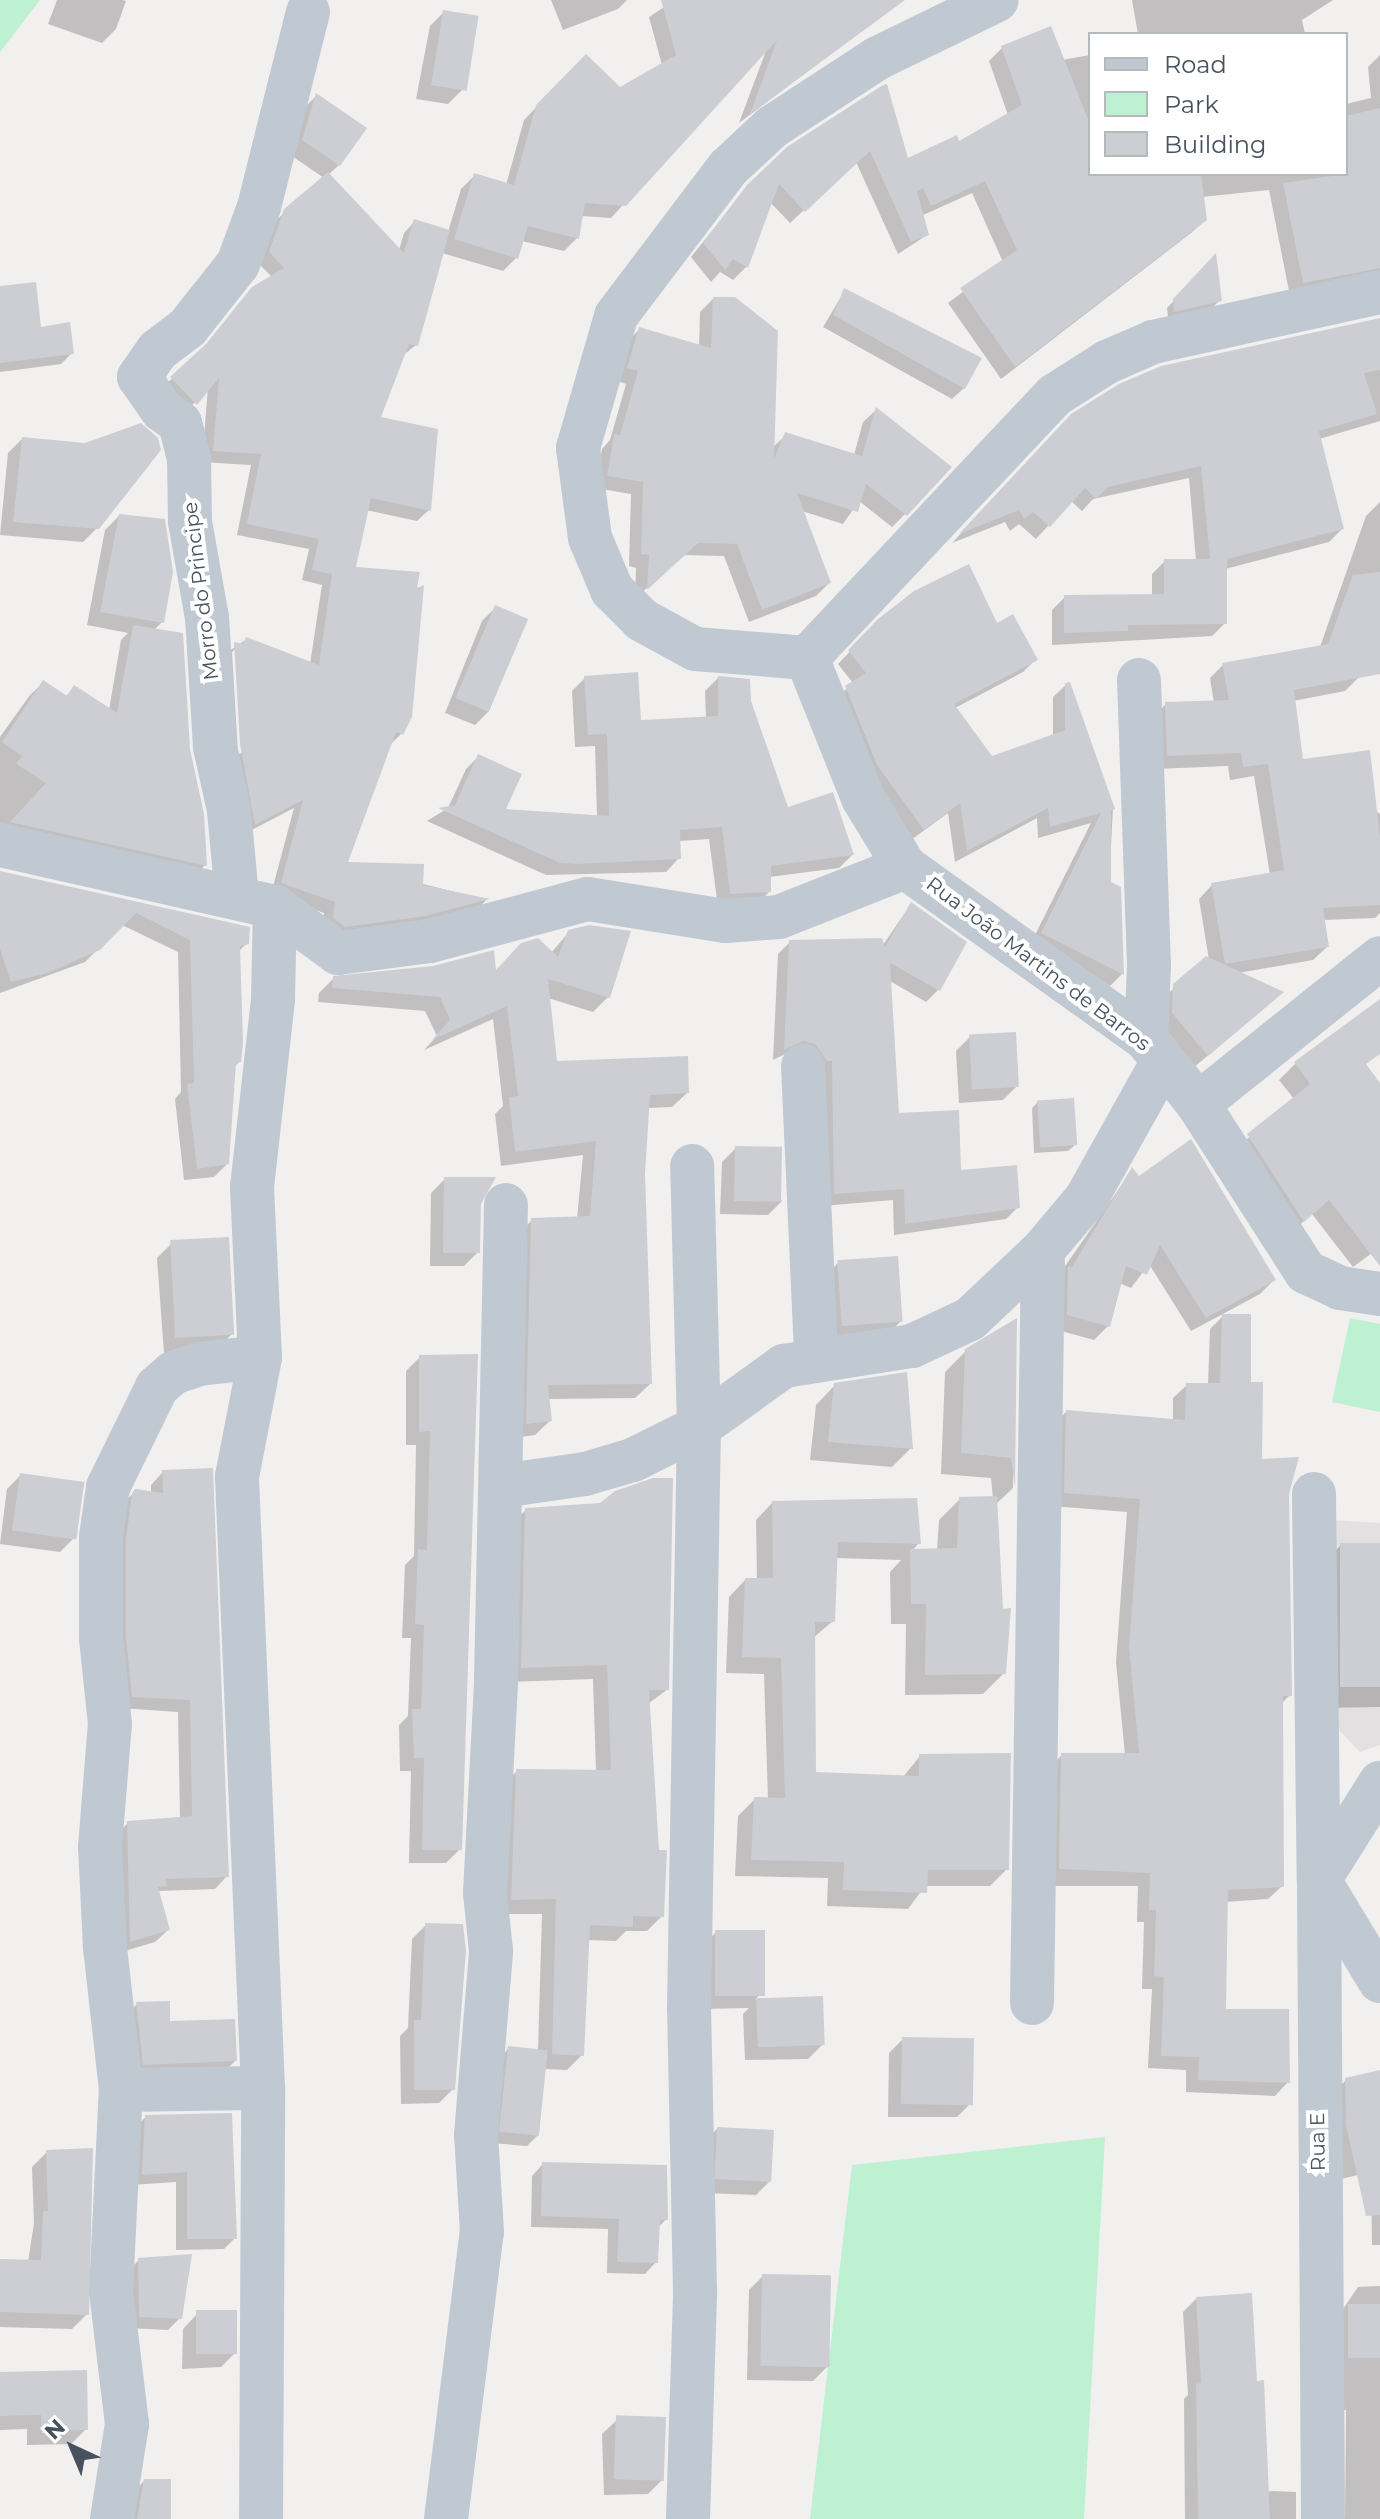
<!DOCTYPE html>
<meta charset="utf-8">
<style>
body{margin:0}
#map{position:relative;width:1380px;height:2519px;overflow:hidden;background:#f2efef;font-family:Montserrat,sans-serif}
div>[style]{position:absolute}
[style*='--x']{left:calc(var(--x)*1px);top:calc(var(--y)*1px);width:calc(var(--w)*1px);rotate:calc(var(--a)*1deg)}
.education>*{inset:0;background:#e3e0e1}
.green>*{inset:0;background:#bdf1d2}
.shadow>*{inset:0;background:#0003}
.building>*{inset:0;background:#ccced4;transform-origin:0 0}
.street>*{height:44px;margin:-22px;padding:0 22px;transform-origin:22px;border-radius:22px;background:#c0c9d2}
span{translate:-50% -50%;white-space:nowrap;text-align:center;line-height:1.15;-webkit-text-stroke:8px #fff;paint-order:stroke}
.street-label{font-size:20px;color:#47525e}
.legend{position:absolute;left:1088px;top:32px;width:260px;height:144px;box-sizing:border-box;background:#fff;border:2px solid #b5babf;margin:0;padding:10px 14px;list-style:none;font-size:24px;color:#47525e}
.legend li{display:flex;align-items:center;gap:16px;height:40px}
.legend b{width:40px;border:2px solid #b5babf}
.north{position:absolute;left:32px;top:2407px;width:80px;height:80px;-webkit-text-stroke:6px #fff;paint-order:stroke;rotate:316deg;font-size:22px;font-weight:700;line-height:32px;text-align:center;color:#47525e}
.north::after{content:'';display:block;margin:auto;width:28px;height:36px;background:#47525e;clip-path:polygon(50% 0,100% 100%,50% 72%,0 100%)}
</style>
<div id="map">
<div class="education">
<i style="clip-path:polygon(1331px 1520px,1380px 1523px,1380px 1745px,1360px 1752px,1331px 1722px)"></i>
</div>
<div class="green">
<i style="clip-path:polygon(0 0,40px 0,0 52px)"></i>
<i style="clip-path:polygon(1350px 1318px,1380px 1324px,1380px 1412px,1332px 1402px)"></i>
<i style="clip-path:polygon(1105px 2137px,1084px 2519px,810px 2519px,852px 2165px)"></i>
</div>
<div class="shadow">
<i style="clip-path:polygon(57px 0,123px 0,126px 1px,116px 29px,102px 43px,48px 24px)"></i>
<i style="clip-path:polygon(551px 0,627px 0,618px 9px,563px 30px)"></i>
<i style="clip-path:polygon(evenodd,675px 0,873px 0,884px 14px,739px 123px,767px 48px,611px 218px,581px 216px,577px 238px,564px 251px,522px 241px,516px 258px,503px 271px,442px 253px,416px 345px,402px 356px,379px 419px,429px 510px,417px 521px,366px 510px,354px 569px,401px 734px,390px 745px,345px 864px,486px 900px,477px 910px,333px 937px,322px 930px,324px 913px,271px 894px,294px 808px,244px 834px,223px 655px,247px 639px,310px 664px,322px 585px,302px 580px,309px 549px,237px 535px,251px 465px,202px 462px,208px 387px,184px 415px,160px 390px,200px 352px,241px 301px,272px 277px,259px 264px,273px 223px,324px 178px,289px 154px,303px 109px,317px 95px,339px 165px,328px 175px,399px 250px,404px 233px,415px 221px,448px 232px,461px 189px,474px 176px,506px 185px,524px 120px,586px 56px,619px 89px,662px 65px,649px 17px,675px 0,236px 648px,242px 753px,238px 754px,232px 652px,236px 648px)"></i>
<i style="clip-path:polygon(1132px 0,1333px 0,1302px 20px,1305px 34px,1138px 34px)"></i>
<i style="clip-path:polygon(444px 12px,462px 90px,448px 104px,416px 99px,430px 26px)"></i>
<i style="clip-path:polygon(1002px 48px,1062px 60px,1090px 55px,1090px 174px,1346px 174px,1346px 104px,1371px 98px,1368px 67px,1380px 55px,1380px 287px,1290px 296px,1269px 190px,1202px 197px,1205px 220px,1191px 233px,1001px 379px,948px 303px,1003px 262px,972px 193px,921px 216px,927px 235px,898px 254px,856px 162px,790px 223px,770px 202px,746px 267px,733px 280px,720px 272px,711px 282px,691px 257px,748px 186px,884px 87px,906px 161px,958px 144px,1008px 115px,989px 61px)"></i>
<i style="clip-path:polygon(1215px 258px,1219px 301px,1213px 307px,1168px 317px,1167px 308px)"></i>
<i style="clip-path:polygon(0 288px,40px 329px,72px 353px,61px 364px,0 372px)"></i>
<i style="clip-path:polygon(845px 290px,964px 388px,952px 399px,823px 327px)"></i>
<i style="clip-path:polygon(713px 299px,772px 448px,786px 435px,854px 455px,863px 422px,876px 410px,905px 514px,892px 527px,859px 501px,843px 524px,802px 511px,829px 583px,816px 596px,749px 622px,724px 556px,682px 555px,635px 599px,636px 568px,629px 566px,631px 494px,595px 488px,602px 449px,610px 440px,626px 384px,615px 380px,626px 343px,639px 330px,699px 347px,700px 312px)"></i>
<i style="clip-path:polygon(1380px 320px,1380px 421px,1319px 439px,1342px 529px,1329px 542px,1225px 569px,1225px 623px,1212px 636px,1052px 645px,1052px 610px,1065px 597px,1152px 596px,1152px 574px,1165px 561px,1196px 561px,1189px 478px,1093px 499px,1082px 511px,1071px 501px,1036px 539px,1019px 524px,1010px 531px,1005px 522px,952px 543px,1058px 430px)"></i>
<i style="clip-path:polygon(22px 439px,97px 528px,83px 542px,0 535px,8px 453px)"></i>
<i style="clip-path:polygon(1380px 502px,1380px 586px,1359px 677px,1345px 691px,1293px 701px,1301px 761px,1380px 814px,1380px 913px,1375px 918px,1323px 920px,1327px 947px,1313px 960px,1238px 973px,1268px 1005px,1193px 1068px,1159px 1028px,1160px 1000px,1209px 960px,1199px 899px,1212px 885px,1270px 875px,1254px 776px,1230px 780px,1228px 766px,1154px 769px,1152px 718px,1166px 704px,1214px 703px,1210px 678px,1223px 665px,1320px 647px,1366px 516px)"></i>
<i style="clip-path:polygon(119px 516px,162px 622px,154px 630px,188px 749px,205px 865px,192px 878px,0 835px,0 737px,30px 695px,43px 683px,65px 697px,74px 688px,109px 710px,121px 640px,128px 633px,87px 625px,105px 530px)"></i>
<i style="clip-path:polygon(496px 607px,526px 620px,489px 711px,475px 725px,445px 713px,482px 621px)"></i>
<i style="clip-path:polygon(880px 620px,996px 626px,1035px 660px,1023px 672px,955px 708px,992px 758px,1053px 736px,1053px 697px,1066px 685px,1113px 808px,1109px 884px,1119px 889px,1122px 974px,1110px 986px,1030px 945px,1091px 823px,1038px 838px,1037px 818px,955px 862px,948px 813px,911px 840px,834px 700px,853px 683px,838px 664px)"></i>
<i style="clip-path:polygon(585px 678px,639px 722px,706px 718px,705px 691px,718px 678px,749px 701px,787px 810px,852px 855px,839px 868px,769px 877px,769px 892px,756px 905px,718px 907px,709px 839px,679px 841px,679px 858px,666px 872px,546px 875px,427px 821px,448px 808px,466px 769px,479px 756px,503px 810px,597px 817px,595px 746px,575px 747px,572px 691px)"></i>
<i style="clip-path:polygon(0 873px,247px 943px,238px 952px,239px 1062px,234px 1067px,227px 1164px,214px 1177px,184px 1180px,175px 1099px,181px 1092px,178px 952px,122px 925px,85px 962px,0 993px)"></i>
<i style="clip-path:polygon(911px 904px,938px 990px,926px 1002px,890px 981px,898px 1115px,959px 1172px,1018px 1207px,1006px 1219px,894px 1235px,893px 1200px,822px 1206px,789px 1052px,773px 1060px,778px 954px,790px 942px,883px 945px)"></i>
<i style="clip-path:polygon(569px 932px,608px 997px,593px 1012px,548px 998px,555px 1063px,687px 1093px,672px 1107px,648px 1108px,643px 1174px,650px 1384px,635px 1398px,548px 1399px,550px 1421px,535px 1435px,513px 1438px,517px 1235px,532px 1220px,577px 1219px,583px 1155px,501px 1166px,495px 1114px,503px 1106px,493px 1019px,424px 1050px,437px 1036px,425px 1011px,318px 1002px,319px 993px,334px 978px,494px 974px,551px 953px)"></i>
<i style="clip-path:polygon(970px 1037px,1017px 1086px,1003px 1100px,959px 1103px,956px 1051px)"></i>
<i style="clip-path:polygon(1295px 1064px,1380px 1086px,1380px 1247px,1353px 1267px,1312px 1214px,1287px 1236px,1232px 1152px,1294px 1099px,1279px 1080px)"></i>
<i style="clip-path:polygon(1038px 1102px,1075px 1145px,1068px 1151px,1034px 1153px,1032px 1108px)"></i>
<i style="clip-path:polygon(736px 1148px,782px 1201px,768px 1215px,720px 1214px,722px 1162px)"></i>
<i style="clip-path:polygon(1132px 1170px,1139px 1179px,1274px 1280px,1260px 1294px,1191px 1331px,1149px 1264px,1131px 1288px,1119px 1283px,1108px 1326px,1094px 1340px,1054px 1329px,1054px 1282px)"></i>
<i style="clip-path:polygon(445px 1179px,479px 1203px,478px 1252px,464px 1266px,430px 1266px,431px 1193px)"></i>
<i style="clip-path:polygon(171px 1244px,232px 1334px,218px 1348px,164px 1353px,157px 1258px)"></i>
<i style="clip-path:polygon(838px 1263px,901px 1321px,887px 1335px,829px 1345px,824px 1277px)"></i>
<i style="clip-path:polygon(1223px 1316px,1249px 1384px,1260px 1462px,1287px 1494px,1290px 1695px,1281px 1704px,1282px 1886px,1268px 1899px,1226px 1902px,1224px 2011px,1288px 2082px,1275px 2096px,1186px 2092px,1186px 2070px,1148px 2068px,1152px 1989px,1142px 1989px,1144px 1922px,1137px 1922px,1138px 1886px,1052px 1886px,1048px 1769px,1062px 1755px,1125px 1755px,1116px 1662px,1127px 1512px,1052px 1506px,1053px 1426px,1066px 1412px,1173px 1421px,1173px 1398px,1187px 1385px,1208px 1385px,1210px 1329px)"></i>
<i style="clip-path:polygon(1015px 1322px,1013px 1488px,995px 1505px,1004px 1673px,983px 1694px,905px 1695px,906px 1624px,891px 1624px,890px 1572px,901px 1560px,835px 1558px,833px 1621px,813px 1638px,814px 1774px,903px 1777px,920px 1756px,1007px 1869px,990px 1886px,925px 1886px,908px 1909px,827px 1906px,828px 1878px,735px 1876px,738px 1816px,755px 1799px,768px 1800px,764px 1674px,726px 1673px,729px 1597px,745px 1580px,757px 1580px,756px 1520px,772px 1503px,919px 1543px,912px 1551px,937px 1550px,939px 1520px,960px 1499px,993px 1498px,991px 1478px,941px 1474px,945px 1372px,966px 1351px)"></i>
<i style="clip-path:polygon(476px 1356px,460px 1849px,446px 1863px,409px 1863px,411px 1771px,400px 1771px,399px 1725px,408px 1716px,411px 1638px,402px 1638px,405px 1565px,414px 1556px,416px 1445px,406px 1445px,406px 1371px,420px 1357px)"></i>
<i style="clip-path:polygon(835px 1385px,911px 1448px,892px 1467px,810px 1460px,816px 1405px)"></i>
<i style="clip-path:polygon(163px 1472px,227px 1876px,215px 1889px,158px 1891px,168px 1930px,155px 1942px,118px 1953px,116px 1835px,128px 1823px,180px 1819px,178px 1712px,121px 1708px,123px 1503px,136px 1491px,151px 1493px,151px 1485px)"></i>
<i style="clip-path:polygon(21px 1475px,74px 1538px,60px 1552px,0 1544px,7px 1489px)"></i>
<i style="clip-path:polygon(526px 1510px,668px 1689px,648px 1704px,662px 1916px,647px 1931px,626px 1931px,616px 1941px,588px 1940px,582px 2055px,567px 2070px,544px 2069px,539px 2134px,527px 2146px,490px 2143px,497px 2061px,509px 2048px,538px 2051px,542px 1914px,497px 1914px,502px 1786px,517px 1771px,596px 1772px,593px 1679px,507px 1682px,510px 1525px)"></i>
<i style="clip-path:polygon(1380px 1545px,1380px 1707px,1321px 1708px,1320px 1567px,1340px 1546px)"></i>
<i style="clip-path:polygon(426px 1925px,453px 2089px,439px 2103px,401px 2104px,400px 2036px,408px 2028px,412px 1939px)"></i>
<i style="clip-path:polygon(716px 1932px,760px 1994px,755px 2000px,821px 1998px,822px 2045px,808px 2059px,745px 2060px,743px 2014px,749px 2008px,701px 2009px,702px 1946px)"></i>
<i style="clip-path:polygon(137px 2004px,169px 2023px,235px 2061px,221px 2075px,130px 2078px,123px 2018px)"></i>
<i style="clip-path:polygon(903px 2039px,971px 2103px,957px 2117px,888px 2117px,889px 2053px)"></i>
<i style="clip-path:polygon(1380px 2072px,1380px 2245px,1372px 2245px,1371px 2172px,1341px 2179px,1332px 2094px,1346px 2080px)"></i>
<i style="clip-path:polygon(231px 2115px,235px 2238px,224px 2249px,176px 2250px,176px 2182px,131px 2185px,134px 2128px,146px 2117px)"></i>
<i style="clip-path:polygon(717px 2129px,770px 2181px,756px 2195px,704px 2193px,703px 2143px)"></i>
<i style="clip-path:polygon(47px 2152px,87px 2314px,72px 2329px,0 2327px,0 2261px,28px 2262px,34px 2223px,32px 2167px)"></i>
<i style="clip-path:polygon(543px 2164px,666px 2219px,657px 2229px,656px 2262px,645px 2274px,607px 2273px,608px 2229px,531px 2227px,532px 2176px)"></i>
<i style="clip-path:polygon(139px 2260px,180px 2318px,168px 2330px,128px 2328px,127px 2272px)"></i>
<i style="clip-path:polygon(763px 2276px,827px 2367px,813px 2381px,747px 2380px,749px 2290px)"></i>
<i style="clip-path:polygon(1380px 2286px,1380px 2519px,1345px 2519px,1346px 2410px,1341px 2410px,1335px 2321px,1358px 2287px)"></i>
<i style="clip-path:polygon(1196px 2299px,1255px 2383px,1267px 2491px,1296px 2492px,1296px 2519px,1185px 2519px,1184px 2399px,1188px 2395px,1183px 2312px)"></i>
<i style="clip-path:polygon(197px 2314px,235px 2353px,221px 2367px,182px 2369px,183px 2329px)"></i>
<i style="clip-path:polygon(0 2375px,86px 2429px,71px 2444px,27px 2445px,27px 2429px,0 2430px)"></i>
<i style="clip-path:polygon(617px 2420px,662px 2480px,648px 2494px,604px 2495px,602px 2434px)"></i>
<i style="clip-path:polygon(144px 2481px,170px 2519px,128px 2519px,131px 2495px)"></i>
</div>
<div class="building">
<i style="clip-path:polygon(661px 0,905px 0,750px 114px,777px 40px,626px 206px,585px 203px,579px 239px,528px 226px,518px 259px,454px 239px,474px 173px,514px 185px,536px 105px,586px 54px,620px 87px,676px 55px)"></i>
<i style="left:443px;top:10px;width:36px;height:76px;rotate:9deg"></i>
<i style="clip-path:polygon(1051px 26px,1090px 124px,1090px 174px,1201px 174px,1207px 220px,1015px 367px,960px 288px,1017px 250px,985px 181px,931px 206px,923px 188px,917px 191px,929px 235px,911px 242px,870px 151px,805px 212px,779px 184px,748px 268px,733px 259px,725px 270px,703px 243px,747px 185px,787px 147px,883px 85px,887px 84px,908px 158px,957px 135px,959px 141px,1022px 105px,1001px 46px)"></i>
<i style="clip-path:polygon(316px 93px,367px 128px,340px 166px,302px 140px)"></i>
<i style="clip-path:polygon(1380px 108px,1380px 268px,1303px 283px,1283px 183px,1346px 174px,1346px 116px)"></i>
<i style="clip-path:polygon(328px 172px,404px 253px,414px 219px,450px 230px,418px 346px,409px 344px,381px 417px,438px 429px,431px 511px,371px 498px,356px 567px,420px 572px,417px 588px,424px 585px,412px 717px,403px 735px,396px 732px,348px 862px,424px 864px,423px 885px,490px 899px,425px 916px,345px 927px,333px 918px,335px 902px,281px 883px,303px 800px,255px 825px,240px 744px,234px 642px,243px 644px,246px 637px,319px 665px,332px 574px,312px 570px,319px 539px,247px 524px,261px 454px,213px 451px,219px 378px,197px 405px,170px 377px,207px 343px,252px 287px,284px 268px,269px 252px,284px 209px)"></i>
<i style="clip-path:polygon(1216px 253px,1222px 301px,1174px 312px,1173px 299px)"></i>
<i style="clip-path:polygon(36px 282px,41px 327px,70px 322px,74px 354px,0 363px,0 286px)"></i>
<i style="clip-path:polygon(844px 288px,982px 358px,965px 389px,833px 315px)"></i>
<i style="clip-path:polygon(713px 297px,735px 297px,778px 331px,774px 459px,785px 432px,862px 456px,876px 407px,952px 467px,907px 516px,866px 484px,858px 512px,797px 493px,831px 583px,762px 610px,737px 544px,698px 543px,647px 590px,649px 555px,641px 554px,643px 482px,607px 476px,614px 434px,620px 435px,638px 371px,627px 368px,639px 327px,711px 348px)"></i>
<i style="clip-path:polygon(1380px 318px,1380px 370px,1364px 373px,1377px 414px,1319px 431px,1344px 529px,1227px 559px,1227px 624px,1128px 625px,1128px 631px,1064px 633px,1064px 595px,1164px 594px,1164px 559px,1210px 559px,1201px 466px,1108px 487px,1096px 499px,1085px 488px,1050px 527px,1033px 512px,1024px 519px,1019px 510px,959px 534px,1071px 414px,1119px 384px,1161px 366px)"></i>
<i style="clip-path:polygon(141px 423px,158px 438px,161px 450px,99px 529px,13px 522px,22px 437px,85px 443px)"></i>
<i style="clip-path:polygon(119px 514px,165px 519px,173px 572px,164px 623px,100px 612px)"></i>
<i style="clip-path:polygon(969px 564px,997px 623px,1013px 614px,1038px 660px,954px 704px,992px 756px,1065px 730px,1065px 683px,1070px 682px,1115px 809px,1111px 810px,1111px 882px,1121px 887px,1124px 975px,1041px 933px,1101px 813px,1050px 827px,1048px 808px,967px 851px,960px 803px,924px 830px,877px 765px,845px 686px,866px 673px,848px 650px,878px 619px,914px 591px)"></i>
<i style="clip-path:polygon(1380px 572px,1380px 674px,1294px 690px,1303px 759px,1370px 750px,1380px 837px,1380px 905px,1323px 908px,1329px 947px,1225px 964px,1211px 883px,1284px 870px,1268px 764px,1243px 767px,1241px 753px,1167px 756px,1165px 702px,1229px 700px,1222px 663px,1328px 644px,1353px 575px)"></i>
<i style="left:495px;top:605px;width:36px;height:101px;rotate:23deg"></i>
<i style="clip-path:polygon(133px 625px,183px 633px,190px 749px,204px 814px,207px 866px,10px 822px,46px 783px,16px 764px,22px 756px,2px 742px,43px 680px,67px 696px,74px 685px,117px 713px)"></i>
<i style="clip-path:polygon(638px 672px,641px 720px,718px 716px,718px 676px,750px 679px,751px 701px,788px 807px,833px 792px,854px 855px,771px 866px,771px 892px,730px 894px,722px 827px,680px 830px,681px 859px,577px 864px,560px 863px,438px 808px,455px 805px,478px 754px,522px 774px,506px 809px,609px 816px,607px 734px,588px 735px,584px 676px)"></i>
<i style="clip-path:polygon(0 871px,250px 927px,249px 944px,240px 946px,243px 1043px,241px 1062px,236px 1063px,229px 1164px,197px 1169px,187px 1084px,194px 1083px,190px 940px,136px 913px,100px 950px,48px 973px,11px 982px,0 949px)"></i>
<i style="clip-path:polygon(911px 902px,967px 942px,940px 991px,890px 963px,899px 1113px,959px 1110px,961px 1170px,1017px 1165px,1020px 1208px,905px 1224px,904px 1189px,834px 1194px,832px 1061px,827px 1061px,815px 1044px,803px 1041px,784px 1050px,789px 940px,882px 938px,885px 947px)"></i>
<i style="clip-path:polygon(589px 925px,631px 931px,610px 998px,548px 979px,557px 1061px,688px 1056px,689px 1093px,650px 1095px,645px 1174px,652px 1384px,548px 1385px,552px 1421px,526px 1424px,531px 1218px,590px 1216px,596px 1141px,515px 1152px,509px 1097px,518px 1096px,507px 1006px,432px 1040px,450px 1020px,440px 997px,332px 988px,333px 976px,433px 966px,494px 950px,496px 970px,521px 943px,538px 938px,558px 957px,568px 930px)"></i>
<i style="clip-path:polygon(1206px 956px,1284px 992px,1208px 1056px,1172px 1013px,1173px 984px)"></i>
<i style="clip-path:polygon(1380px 999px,1380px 1054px,1366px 1064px,1380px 1083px,1380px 1266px,1329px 1200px,1304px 1222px,1247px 1134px,1310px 1084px,1294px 1062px)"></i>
<i style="left:1016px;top:1032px;width:55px;height:47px;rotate:87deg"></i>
<i style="left:1074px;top:1098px;width:47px;height:37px;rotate:86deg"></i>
<i style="clip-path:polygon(1191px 1139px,1276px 1280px,1206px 1318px,1160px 1245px,1147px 1275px,1126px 1266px,1110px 1327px,1067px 1315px,1068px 1266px,1072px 1267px,1132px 1167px,1139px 1176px)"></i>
<i style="left:735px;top:1146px;width:47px;height:55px;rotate:1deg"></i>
<i style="clip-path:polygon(444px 1177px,496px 1177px,481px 1204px,480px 1253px,443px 1253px)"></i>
<i style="left:229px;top:1237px;width:98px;height:59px;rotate:87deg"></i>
<i style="left:898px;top:1256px;width:66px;height:61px;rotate:86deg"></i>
<i style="clip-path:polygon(1222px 1314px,1251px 1314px,1251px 1382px,1263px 1382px,1262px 1459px,1299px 1457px,1289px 1494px,1292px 1696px,1283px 1696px,1284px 1887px,1228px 1890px,1226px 2009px,1289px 2009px,1290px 2083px,1198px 2080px,1199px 2057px,1161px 2056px,1164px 1977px,1154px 1976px,1156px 1910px,1149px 1910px,1150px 1873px,1059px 1869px,1061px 1753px,1139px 1753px,1129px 1647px,1140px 1499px,1064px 1493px,1066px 1410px,1185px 1420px,1186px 1383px,1220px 1383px)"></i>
<i style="clip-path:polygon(1017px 1318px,1015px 1488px,1011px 1458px,961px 1453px,965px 1349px)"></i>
<i style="clip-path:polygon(478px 1354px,462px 1850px,422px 1850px,424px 1758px,414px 1758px,412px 1709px,421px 1709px,424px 1625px,415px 1624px,418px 1549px,427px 1550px,430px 1431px,419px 1432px,419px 1355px)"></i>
<i style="clip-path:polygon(907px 1372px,913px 1449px,828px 1442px,834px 1383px)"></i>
<i style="clip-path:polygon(213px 1468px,229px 1877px,166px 1879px,167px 1886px,158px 1887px,170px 1930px,130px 1942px,127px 1821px,192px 1816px,190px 1700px,132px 1697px,126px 1638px,126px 1539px,132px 1494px,135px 1489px,163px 1493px,162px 1470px)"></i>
<i style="left:20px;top:1473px;width:65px;height:58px;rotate:8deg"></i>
<i style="clip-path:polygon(653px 1478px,673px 1478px,669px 1690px,649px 1690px,659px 1850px,667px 1850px,664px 1917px,633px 1916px,633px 1927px,590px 1925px,584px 2056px,552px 2054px,556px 1899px,511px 1900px,516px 1769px,611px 1770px,607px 1665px,521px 1668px,525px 1508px,600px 1503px,615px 1491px)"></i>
<i style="clip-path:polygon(997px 1496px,1003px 1609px,1011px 1608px,1006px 1674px,925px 1675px,926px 1604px,911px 1604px,910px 1549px,957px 1548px,959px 1497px)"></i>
<i style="clip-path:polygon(917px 1498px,921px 1544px,838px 1542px,835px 1622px,815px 1622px,816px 1772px,919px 1776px,919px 1754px,1011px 1753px,1009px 1870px,928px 1870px,927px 1893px,843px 1890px,844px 1862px,751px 1860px,754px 1797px,785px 1798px,781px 1658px,742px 1657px,745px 1578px,773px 1578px,772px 1501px)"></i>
<i style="left:1380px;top:1543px;width:144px;height:40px;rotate:90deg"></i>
<i style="clip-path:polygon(425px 1923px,463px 1924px,466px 1951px,455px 2090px,414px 2090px,414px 2020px,421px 2020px)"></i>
<i style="left:715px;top:1930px;width:50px;height:66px"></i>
<i style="left:823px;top:1996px;width:49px;height:67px;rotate:88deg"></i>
<i style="clip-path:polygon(170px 2001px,170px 2021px,235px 2019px,237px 2061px,143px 2065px,136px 2002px)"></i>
<i style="left:902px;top:2037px;width:72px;height:67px;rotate:1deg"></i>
<i style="left:508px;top:2046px;width:40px;height:86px;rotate:6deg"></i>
<i style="clip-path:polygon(1380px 2070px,1380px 2215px,1366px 2216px,1346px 2125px,1345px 2078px)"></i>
<i style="clip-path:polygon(232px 2113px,237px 2239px,187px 2239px,187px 2172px,142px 2175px,145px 2115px)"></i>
<i style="left:717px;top:2127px;width:57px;height:52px;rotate:3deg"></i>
<i style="clip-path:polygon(93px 2148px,89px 2315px,0 2312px,0 2259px,41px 2260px,43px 2211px,48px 2211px,46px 2150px)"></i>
<i style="clip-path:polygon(542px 2162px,667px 2165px,668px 2220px,660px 2220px,658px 2263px,617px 2262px,619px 2219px,541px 2216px)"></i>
<i style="clip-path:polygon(192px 2254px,182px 2319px,139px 2317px,138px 2258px)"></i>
<i style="left:762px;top:2274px;width:69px;height:92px;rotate:1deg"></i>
<i style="clip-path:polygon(1252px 2293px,1257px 2381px,1264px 2380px,1270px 2519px,1198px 2519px,1196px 2384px,1201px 2383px,1196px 2297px)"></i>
<i style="left:1348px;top:2304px;width:32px;height:54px"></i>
<i style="left:237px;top:2310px;width:44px;height:41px;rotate:90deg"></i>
<i style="clip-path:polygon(87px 2370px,88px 2430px,41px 2431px,41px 2415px,0 2416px,0 2372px)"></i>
<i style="left:666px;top:2417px;width:64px;height:50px;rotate:92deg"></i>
<i style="clip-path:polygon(144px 2479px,171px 2479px,171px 2519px,137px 2519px)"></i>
</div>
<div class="street">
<i style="--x:807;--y:658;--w:112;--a:-175.4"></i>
<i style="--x:695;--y:649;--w:60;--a:-151.3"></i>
<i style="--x:642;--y:620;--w:42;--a:-135"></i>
<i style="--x:612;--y:590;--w:56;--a:-112.9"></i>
<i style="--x:590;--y:538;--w:91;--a:-97.6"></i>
<i style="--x:578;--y:448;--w:137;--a:-73.9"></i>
<i style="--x:616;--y:316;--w:186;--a:-52.9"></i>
<i style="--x:728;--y:168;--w:60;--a:-43"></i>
<i style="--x:772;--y:127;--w:126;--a:-33.1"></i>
<i style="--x:878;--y:58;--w:132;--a:-26"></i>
<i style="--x:807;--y:658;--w:151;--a:68.2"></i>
<i style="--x:863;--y:798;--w:81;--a:58.7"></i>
<i style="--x:905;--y:867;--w:296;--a:35.5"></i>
<i style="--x:1146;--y:1039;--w:83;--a:51.3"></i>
<i style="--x:1198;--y:1104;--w:200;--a:57.3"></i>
<i style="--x:1306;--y:1272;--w:38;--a:25"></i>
<i style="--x:1340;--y:1288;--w:40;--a:8.5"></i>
<i style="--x:807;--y:658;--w:361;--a:-46.7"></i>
<i style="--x:1055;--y:395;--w:62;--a:-32.4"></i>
<i style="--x:1107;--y:362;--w:50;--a:-23.5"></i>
<i style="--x:1153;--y:342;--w:232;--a:-12.4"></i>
<i style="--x:1139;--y:680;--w:285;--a:88"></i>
<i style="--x:1149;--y:965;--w:74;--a:92.3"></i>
<i style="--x:0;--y:845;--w:282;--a:12.7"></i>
<i style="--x:275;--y:907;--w:78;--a:36.1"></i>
<i style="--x:338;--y:953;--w:93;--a:-7.4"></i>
<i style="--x:430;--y:941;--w:163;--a:-14.9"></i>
<i style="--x:588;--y:899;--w:139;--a:9.1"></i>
<i style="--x:725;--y:921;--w:54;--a:-4.2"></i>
<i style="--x:779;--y:917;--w:136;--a:-21.6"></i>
<i style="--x:237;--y:897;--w:87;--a:-95.3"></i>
<i style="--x:229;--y:810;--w:65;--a:-102.5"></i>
<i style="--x:215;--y:747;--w:129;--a:-93.5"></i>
<i style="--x:207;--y:618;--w:97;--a:-100"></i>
<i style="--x:190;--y:522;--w:63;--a:-90.9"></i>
<i style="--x:189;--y:459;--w:37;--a:-104"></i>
<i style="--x:180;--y:423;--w:22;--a:-144"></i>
<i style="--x:162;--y:410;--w:40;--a:-124.9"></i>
<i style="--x:139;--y:377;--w:33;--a:-55"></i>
<i style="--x:158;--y:350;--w:38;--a:-37"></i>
<i style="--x:188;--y:327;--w:80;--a:-51.6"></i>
<i style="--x:238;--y:264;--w:61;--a:-69.8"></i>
<i style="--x:259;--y:207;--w:201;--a:-75.9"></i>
<i style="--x:803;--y:1066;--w:291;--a:87.4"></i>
<i style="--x:1198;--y:1104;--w:233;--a:-38.7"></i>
<i style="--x:501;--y:1486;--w:85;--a:-8.1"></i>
<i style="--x:585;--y:1474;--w:50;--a:-16.3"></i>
<i style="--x:633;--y:1460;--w:74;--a:-26.6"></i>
<i style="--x:699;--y:1427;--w:105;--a:-35.7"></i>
<i style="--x:784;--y:1366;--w:130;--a:-8.9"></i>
<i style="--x:912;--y:1346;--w:64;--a:-25"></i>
<i style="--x:970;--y:1319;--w:100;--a:-43.4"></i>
<i style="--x:1043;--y:1250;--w:67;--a:-49.9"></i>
<i style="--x:1086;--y:1199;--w:158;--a:-60.8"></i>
<i style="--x:1314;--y:1494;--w:386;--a:89.3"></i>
<i style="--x:1319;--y:1880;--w:118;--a:58.9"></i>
<i style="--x:1032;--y:2003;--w:753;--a:-89.16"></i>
<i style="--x:121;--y:2090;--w:142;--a:-0.8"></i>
<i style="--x:112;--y:2519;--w:96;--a:-81"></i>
<i style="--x:127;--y:2424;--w:134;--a:-96.9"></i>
<i style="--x:111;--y:2291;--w:201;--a:-87.2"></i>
<i style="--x:121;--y:2090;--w:143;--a:-96.4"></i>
<i style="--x:105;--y:1948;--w:101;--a:-92.8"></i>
<i style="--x:100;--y:1847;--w:123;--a:-85.4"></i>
<i style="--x:110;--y:1724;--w:85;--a:-96"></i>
<i style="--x:101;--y:1639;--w:102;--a:-90"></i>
<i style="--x:101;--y:1537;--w:50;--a:-82"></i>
<i style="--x:108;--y:1487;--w:111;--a:-63.9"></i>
<i style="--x:157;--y:1387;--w:21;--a:-41"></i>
<i style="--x:173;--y:1373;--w:28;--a:-19"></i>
<i style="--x:199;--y:1364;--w:61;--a:-6.5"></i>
<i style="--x:261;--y:2519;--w:431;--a:-89.7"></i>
<i style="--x:263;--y:2088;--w:612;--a:-92.44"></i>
<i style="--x:237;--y:1477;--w:122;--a:-79.1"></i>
<i style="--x:260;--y:1357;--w:170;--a:-92.7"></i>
<i style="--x:252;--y:1187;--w:189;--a:-83.6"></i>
<i style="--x:273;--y:999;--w:92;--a:-88.8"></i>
<i style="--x:446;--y:2519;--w:289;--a:-82.9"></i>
<i style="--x:482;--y:2232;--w:97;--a:-93.5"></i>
<i style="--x:476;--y:2135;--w:185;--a:-85.3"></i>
<i style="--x:491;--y:1951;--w:58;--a:-95.9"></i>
<i style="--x:485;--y:1893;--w:213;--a:-87"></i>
<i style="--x:496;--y:1680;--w:475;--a:-88.8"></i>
<i style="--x:688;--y:2519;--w:228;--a:-88.2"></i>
<i style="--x:695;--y:2291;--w:282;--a:-91.2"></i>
<i style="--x:689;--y:2009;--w:582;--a:-89.02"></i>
<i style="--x:699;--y:1427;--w:261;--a:-91.5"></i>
<i style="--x:1323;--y:2519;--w:639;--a:-90.36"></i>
<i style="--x:1319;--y:1880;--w:115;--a:-57.8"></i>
</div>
<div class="street-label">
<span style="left:201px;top:591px;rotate:-97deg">Morro do Principe</span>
<span style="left:1038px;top:964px;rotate:37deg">Rua João Martins de Barros</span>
<span style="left:1318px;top:2142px;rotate:-91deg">Rua E</span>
</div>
<ul class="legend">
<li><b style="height:10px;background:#c0c9d2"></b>Road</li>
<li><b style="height:22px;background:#bdf1d2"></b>Park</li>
<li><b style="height:22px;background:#ccced4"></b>Building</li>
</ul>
<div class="north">N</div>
</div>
